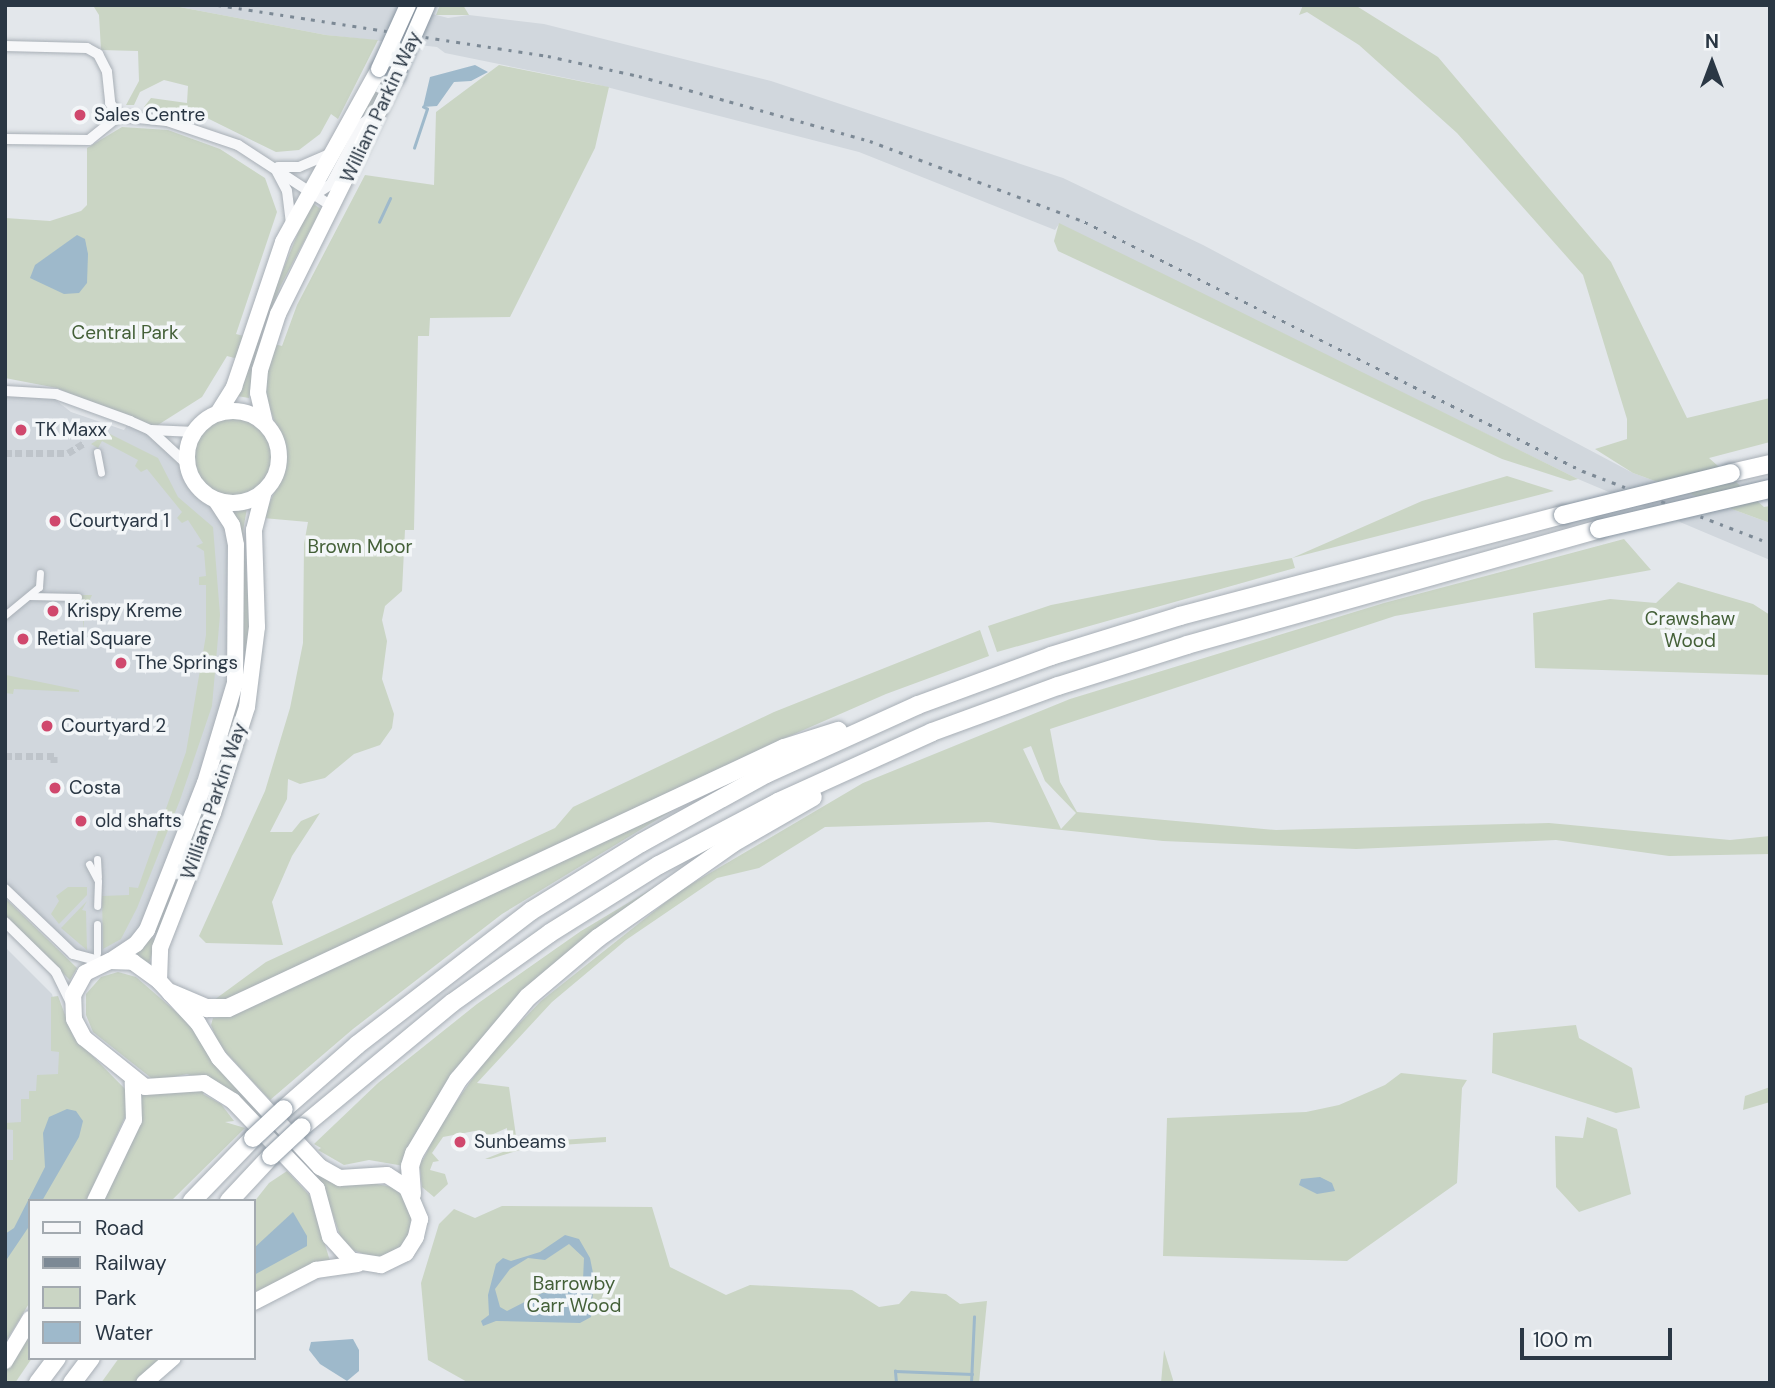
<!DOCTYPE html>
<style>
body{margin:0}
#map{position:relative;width:1775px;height:1388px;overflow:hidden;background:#e3e7eb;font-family:"DM Sans",sans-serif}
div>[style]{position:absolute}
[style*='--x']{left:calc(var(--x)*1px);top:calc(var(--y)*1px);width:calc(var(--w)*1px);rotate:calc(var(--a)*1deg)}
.built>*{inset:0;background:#d1d7dd}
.green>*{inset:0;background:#cad5c4}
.round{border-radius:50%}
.water>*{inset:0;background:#9eb9cb}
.stream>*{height:2.5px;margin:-1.25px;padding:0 1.25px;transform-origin:1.25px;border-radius:1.25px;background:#9eb9cb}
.pedestrian-tunnel>*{height:7px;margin-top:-3.5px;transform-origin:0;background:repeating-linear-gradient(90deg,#bec4ca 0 7px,transparent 0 10.5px)}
.roads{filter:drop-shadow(0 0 2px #a8afb6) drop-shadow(0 0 2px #a8afb6)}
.pedestrian>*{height:7px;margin:-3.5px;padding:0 3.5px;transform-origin:3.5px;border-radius:3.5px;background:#f6f7f9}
.minor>*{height:10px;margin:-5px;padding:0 5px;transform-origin:5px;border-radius:5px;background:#f6f7f9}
.trunk>*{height:16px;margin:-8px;padding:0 8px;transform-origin:8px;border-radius:8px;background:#fff}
.trunk>.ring{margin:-8px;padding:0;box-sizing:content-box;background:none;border:16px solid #fff;border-radius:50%}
.motorway>*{height:18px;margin:-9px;padding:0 9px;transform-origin:9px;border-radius:9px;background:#fff}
.rail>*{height:2.5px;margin-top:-1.25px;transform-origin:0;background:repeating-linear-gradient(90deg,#7c8995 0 3.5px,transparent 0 10.5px)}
.bridges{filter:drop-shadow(0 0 2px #8a96a2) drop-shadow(0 0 2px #8a96a2)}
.trunk-bridge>*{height:16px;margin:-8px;padding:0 8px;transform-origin:8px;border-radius:8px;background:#fff}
.motorway-bridge>*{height:18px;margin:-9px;padding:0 9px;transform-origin:9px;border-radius:9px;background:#fff}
.dots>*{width:19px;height:19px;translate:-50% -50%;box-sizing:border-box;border:4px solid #f3f6f8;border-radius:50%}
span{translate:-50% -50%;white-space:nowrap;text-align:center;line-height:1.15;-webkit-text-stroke:7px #f3f6f8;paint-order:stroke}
.street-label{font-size:19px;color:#2a3744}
.poi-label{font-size:19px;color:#2a3744}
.left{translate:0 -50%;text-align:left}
.park-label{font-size:19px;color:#446038}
.frame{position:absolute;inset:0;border:7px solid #2a3744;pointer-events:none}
.legend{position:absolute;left:28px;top:1199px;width:228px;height:161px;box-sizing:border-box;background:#f3f6f8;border:2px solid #a3aab0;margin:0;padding:9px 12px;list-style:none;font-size:21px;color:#2a3744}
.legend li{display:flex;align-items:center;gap:14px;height:35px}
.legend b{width:35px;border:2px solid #a3aab0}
.north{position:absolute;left:1677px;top:28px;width:70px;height:70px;-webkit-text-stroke:5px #f3f6f8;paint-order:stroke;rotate:0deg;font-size:19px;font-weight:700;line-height:28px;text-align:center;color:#2a3744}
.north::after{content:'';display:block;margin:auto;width:24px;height:32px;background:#2a3744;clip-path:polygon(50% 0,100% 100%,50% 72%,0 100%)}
.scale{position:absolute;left:1520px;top:1328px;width:152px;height:32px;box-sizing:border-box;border:4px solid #2a3744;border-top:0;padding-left:9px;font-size:21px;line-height:24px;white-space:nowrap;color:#2a3744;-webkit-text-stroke:5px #f3f6f8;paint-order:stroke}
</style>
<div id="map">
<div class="built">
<i style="clip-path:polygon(169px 5px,397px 5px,448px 18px,469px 15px,544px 24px,771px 81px,1063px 178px,1203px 245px,1633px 473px,1770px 523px,1770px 560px,1578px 479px,1059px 224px,1055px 230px,859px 152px,591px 83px,445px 53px,437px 47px,326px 35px)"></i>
<i style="clip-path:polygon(5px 393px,53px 398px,71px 412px,124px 430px,130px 421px,150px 430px,188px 465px,194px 482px,216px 500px,232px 525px,235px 683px,160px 901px,124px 954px,83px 959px,5px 889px)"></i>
<i style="clip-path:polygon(5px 947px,52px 994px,60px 1025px,77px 1057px,5px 1212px)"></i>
</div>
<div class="green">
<i style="clip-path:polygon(79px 5px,169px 5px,326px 35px,378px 40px,338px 119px,331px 114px,320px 134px,299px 150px,276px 152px,205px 117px,144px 107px,151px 98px,187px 103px,188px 86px,164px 80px,140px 92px,134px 105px,126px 105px,139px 81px,138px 51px,101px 50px,99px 15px,94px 7px)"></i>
<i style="clip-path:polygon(415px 5px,421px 5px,395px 63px,335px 171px,331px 169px)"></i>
<i style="clip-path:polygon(440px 5px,463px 5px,469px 15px,436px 15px)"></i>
<i style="clip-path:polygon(1303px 5px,1355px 5px,1438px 57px,1611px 262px,1687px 418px,1770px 398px,1770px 442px,1709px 458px,1764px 507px,1770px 506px,1770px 523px,1633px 473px,1595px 449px,1627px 439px,1627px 419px,1583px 275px,1457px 133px,1359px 45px,1307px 12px,1299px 15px)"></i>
<i style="clip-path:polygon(499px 65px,609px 87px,595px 148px,510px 317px,430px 318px,429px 336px,418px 336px,414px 530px,405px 530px,402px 591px,385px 606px,382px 620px,387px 641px,382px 679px,394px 714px,392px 728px,380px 745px,354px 754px,325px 778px,300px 784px,288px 779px,287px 799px,270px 832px,292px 832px,301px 821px,320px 813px,292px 856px,272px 902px,283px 945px,206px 943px,199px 936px,265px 791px,290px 708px,303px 643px,304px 544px,308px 522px,263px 518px,285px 468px,284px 448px,254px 364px,249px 398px,237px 396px,249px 362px,227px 356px,202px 397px,150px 430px,57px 388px,5px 378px,5px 218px,50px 221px,81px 211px,87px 205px,87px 148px,122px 127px,168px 130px,220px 149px,265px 178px,277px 212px,236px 334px,255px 339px,302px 223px,312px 203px,321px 209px,280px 287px,261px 335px,260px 340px,282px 346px,297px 305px,365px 175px,434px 185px,436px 112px)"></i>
<i style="clip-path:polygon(1059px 223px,1186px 285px,1578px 479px,1570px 481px,1502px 459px,1058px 251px,1054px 241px)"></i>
<i class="round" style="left:194px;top:418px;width:78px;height:78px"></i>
<i style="clip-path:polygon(108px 433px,158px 458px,178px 497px,213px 527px,220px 615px,212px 706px,180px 800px,137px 908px,121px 939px,103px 949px,102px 896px,129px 895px,129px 887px,138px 888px,186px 752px,206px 635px,206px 585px,199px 585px,199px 577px,206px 576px,204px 551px,196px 546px,203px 543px,188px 520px,182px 523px,177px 518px,182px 512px,147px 469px,141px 472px,135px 466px,138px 460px,102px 441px,98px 448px,91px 444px)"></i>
<i style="clip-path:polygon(1507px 476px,1554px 491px,1292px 558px,1295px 568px,997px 652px,988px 626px,1051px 605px,1292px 558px,1422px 501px)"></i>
<i style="clip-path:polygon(247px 508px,243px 531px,250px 621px,239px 708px,203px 820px,158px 934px,153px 931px,233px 715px,231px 511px)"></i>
<i style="clip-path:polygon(evenodd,1624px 539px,1651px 570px,1395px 616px,1050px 729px,1060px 782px,1077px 812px,1276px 830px,1549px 823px,1730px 840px,1770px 836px,1770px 854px,1669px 856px,1556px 840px,1356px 849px,1163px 841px,989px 822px,825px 827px,759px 868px,717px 878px,626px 940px,552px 1002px,477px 1083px,509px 1087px,517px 1143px,606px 1137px,606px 1142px,530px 1147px,490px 1159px,485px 1159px,508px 1150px,507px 1128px,482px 1139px,480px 1130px,443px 1137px,432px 1153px,439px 1161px,433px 1162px,430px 1170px,445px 1174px,448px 1184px,434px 1197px,422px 1187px,419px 1159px,423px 1160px,441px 1123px,490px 1054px,541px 1001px,681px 890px,863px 783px,1070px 699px,1384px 603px,1624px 539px,1031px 746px,1045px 781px,1076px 813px,1061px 829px,1023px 749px,1031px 746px)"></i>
<i style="clip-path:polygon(1678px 582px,1753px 604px,1770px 615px,1770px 675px,1535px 668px,1533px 613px,1610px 599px,1656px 603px)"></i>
<i style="clip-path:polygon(81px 595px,92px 595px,84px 613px,84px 632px)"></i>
<i style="clip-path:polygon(980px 630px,989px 656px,886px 694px,776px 742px,229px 999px,210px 1003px,266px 962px,555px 828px,573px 807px,774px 712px)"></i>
<i style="clip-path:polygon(6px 675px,79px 690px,79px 692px,14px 689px,13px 694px,5px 693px)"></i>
<i style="clip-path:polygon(714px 785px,502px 914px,353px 1029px,270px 1100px,219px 1045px,211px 1025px,213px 1018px,229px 1016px)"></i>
<i style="clip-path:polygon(715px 851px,616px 920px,442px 1089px,409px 1147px,404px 1166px,369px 1160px,344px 1165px,318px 1150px,321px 1148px,314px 1144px,378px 1083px,477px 1004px,581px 931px)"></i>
<i style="clip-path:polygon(87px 887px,87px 895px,59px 924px,51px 914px,59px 901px,56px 896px,68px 887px)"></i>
<i style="clip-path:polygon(5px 898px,77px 968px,70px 980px,5px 917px)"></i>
<i style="clip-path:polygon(87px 901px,82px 910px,86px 911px,87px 950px,61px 928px)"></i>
<i style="clip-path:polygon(150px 937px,157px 940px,149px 963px,135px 955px)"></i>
<i style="clip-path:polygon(118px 972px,136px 977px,182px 1017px,321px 1173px,397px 1188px,412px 1210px,409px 1236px,401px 1247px,377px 1258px,352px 1250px,342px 1241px,326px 1195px,227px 1088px,187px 1074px,155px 1081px,93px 1032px,86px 1015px,86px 994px,101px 977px)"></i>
<i style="clip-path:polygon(58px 996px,73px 1036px,126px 1090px,126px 1115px,86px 1201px,30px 1201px,30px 1302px,5px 1343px,5px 1160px,13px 1160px,13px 1130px,5px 1129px,5px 1123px,21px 1122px,21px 1099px,29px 1099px,29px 1091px,36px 1091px,37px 1075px,58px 1074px,59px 1052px,51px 1051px,51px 997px)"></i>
<i style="clip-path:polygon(1576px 1025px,1579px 1038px,1632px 1068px,1640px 1108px,1616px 1113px,1492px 1073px,1493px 1033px)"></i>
<i style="clip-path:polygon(1401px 1073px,1467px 1080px,1462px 1088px,1457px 1183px,1347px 1261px,1163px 1256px,1167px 1118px,1306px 1112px,1339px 1105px,1385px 1085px)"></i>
<i style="clip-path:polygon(1770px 1087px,1770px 1102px,1743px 1110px,1745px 1096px)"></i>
<i style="clip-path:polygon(183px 1090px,205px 1091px,203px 1094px,221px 1104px,234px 1121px,225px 1122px,245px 1128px,171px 1201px,104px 1201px,138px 1129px,142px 1094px)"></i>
<i style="clip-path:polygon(1587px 1117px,1617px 1129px,1631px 1194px,1579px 1212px,1556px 1187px,1555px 1136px,1583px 1138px)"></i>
<i style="clip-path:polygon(287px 1171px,310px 1196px,330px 1261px,254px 1292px,254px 1202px,269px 1183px)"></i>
<i style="clip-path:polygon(502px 1206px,652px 1207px,670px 1267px,726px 1295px,750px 1285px,852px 1290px,879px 1307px,899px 1304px,911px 1291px,946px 1294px,960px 1304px,987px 1301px,979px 1383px,469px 1383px,428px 1360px,421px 1283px,439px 1224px,454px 1209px,475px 1218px)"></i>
<i style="clip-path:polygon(30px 1332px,32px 1358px,15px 1383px,5px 1383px,5px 1373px)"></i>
<i style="clip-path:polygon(1164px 1350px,1174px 1383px,1161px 1383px)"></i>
<i style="clip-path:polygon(119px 1358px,164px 1358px,136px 1383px,101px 1383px)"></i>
</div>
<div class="water">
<i style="clip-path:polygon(475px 65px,488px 72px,471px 81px,454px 82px,437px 106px,423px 107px,430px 77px)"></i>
<i style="clip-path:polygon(77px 235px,85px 239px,88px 254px,87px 283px,79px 293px,64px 294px,30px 278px,35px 265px)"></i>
<i style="clip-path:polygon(67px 1109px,76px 1111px,83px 1121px,79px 1137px,42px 1201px,30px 1201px,30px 1225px,5px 1262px,5px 1234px,14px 1228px,45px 1167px,43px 1133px,49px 1117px)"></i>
<i style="clip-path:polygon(1320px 1177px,1332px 1183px,1335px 1191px,1317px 1194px,1299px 1185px,1301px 1179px)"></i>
<i style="clip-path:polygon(293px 1212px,307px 1236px,307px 1246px,254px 1275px,254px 1248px)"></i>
<i style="clip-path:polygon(evenodd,565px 1235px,579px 1239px,590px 1258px,594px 1278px,591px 1317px,580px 1323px,496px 1321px,483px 1326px,481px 1321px,489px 1315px,488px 1295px,496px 1264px,503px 1258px,511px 1261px,540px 1252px,565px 1235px,569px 1244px,584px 1258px,583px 1280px,568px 1292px,542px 1293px,507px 1311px,500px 1307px,495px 1289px,510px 1269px,528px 1258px,545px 1260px,569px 1244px)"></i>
<i style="clip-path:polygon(353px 1339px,359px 1350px,359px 1371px,347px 1381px,320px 1364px,309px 1350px,311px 1342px)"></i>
</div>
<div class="stream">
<i style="--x:414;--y:148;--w:41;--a:-71.6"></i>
<i style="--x:427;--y:109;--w:4;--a:-153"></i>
<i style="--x:379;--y:222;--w:26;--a:-65"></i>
<i style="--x:896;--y:1383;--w:12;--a:-95"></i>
<i style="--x:895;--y:1371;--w:77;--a:2.2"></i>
<i style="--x:971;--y:1383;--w:66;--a:-87.4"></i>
</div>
<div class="pedestrian-tunnel">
<i style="--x:5;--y:453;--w:63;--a:0"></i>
<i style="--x:68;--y:453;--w:19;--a:-32"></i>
<i style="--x:5;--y:756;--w:49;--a:0"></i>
<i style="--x:54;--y:756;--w:10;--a:90"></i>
</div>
<div class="roads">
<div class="pedestrian">
<i style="--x:97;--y:452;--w:21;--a:79"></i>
<i style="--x:29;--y:596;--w:49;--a:1.2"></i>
<i style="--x:5;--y:615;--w:44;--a:-39.5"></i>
<i style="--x:39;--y:587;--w:14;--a:-86"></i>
<i style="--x:97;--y:859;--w:18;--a:87"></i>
<i style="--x:89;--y:864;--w:19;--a:62"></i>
<i style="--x:98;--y:881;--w:25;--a:92"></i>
<i style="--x:97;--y:924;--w:29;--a:90"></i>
</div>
<div class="minor">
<i style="--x:5;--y:46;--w:82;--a:1.4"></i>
<i style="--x:87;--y:48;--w:13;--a:29"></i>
<i style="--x:98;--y:54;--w:20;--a:63"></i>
<i style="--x:107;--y:72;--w:31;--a:84"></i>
<i style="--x:110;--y:103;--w:16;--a:55"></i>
<i style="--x:5;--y:139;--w:84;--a:0.7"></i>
<i style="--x:89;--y:140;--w:38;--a:-39"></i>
<i style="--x:119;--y:116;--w:48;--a:5.9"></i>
<i style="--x:167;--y:121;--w:75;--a:18.7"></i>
<i style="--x:238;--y:145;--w:113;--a:33.1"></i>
<i style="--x:278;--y:167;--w:21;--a:0"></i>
<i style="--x:299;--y:167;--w:34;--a:-23"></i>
<i style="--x:277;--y:172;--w:21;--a:62"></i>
<i style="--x:287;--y:191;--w:33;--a:83"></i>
<i style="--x:316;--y:194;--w:17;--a:-33"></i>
<i style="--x:330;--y:185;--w:70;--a:-62"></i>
<i style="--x:363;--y:123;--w:14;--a:-36"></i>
<i style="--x:5;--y:391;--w:51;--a:3.4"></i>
<i style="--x:56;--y:394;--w:79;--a:20"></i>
<i style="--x:130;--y:421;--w:22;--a:24"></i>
<i style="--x:150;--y:430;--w:52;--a:42.6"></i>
<i style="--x:151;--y:430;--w:44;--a:2.6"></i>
<i style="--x:5;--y:889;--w:94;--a:43.7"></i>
<i style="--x:73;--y:954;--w:31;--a:15"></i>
<i style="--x:5;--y:922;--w:71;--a:44.4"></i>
<i style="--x:56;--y:972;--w:34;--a:64"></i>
</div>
<div class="trunk">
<i class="ring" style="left:187px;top:411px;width:76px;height:76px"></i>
<i style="--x:218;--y:413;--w:31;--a:-58"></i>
<i style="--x:234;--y:387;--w:153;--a:-71.3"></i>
<i style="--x:283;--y:242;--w:198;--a:-61"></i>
<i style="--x:265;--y:423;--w:31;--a:-103"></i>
<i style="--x:258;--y:393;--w:23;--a:-85"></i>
<i style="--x:260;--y:370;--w:59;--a:-72.2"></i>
<i style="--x:278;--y:314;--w:266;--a:-63.6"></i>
<i style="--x:112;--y:960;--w:29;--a:-34"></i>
<i style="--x:136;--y:944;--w:18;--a:-52"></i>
<i style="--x:147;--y:930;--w:158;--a:-68.5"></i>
<i style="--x:205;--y:783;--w:104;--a:-73.3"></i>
<i style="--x:235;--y:683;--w:138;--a:-89.6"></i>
<i style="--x:236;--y:545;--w:20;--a:-101"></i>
<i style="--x:232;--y:525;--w:30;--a:-123"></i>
<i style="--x:110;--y:961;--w:23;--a:2"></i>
<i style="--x:133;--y:962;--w:32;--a:36"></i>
<i style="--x:159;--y:981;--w:57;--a:47.1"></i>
<i style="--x:198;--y:1023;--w:41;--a:59"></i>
<i style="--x:219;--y:1058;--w:149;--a:47.2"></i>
<i style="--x:320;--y:1167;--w:23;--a:29"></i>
<i style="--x:340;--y:1178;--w:47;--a:-3.7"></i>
<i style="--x:387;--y:1175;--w:24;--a:33"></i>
<i style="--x:407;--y:1188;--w:34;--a:67"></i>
<i style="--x:420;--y:1219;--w:18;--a:103"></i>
<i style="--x:416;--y:1237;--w:19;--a:122"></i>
<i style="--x:406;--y:1253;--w:28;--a:154"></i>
<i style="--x:381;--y:1265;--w:30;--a:-171"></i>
<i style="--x:351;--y:1260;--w:31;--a:-132"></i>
<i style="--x:330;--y:1237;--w:50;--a:-105.2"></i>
<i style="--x:317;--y:1189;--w:122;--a:-133.7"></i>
<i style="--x:233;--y:1101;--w:34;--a:-148"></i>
<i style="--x:204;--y:1083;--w:59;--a:176.1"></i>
<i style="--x:145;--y:1087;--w:78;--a:-141.2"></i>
<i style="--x:84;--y:1038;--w:21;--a:-118"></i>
<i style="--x:74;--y:1019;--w:24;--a:-92"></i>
<i style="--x:73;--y:995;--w:25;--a:-61"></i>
<i style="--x:85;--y:973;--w:28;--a:-26"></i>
<i style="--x:159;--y:981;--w:33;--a:-88"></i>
<i style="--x:160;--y:948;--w:145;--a:-68.6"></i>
<i style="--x:213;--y:813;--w:111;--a:-72.2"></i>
<i style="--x:247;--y:707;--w:81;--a:-82.9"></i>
<i style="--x:257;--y:627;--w:97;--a:-91.8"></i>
<i style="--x:254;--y:530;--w:40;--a:-75.6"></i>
<i style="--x:95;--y:1201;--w:90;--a:-64.3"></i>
<i style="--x:134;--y:1120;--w:38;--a:-92"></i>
<i style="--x:254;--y:1302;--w:70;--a:-27.3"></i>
<i style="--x:316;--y:1270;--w:42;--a:-8.1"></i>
<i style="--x:5;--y:1361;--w:49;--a:-59.2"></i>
<i style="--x:144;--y:1383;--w:38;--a:-41"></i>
</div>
<div class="motorway">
<i style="--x:1731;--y:473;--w:40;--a:-13"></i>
<i style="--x:171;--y:993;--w:39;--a:23"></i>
<i style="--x:207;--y:1008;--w:21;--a:0"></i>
<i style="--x:228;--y:1008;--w:614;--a:-25.06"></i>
<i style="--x:784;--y:748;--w:57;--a:-17.5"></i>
<i style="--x:284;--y:1109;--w:97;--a:-41.2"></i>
<i style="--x:357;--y:1045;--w:220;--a:-37.6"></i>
<i style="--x:531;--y:911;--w:129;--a:-31.7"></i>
<i style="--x:641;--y:843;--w:143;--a:-28.9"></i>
<i style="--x:766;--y:774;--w:167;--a:-24.4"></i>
<i style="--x:918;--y:705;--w:142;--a:-20.2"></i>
<i style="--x:1051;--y:656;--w:135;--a:-17.2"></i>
<i style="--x:1180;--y:616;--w:396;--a:-14.8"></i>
<i style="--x:302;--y:1127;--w:195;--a:-39.6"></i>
<i style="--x:452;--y:1003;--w:120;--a:-35.5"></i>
<i style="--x:550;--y:933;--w:128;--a:-32"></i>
<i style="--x:659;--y:865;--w:135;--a:-27.9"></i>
<i style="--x:778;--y:802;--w:169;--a:-24.4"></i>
<i style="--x:932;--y:732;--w:134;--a:-20.1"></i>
<i style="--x:1058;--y:686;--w:135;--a:-17.6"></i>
<i style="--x:1187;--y:645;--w:428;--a:-15.7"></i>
<i style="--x:412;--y:1194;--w:28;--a:-94"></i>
<i style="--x:410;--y:1166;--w:13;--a:-72"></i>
<i style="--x:414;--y:1154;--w:86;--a:-59.3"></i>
<i style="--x:458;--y:1080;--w:109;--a:-49.9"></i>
<i style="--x:528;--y:997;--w:92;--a:-40.1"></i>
<i style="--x:598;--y:938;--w:165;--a:-35.1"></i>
<i style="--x:733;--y:843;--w:92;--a:-29.9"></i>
<i style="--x:192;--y:1201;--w:88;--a:-45.9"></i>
<i style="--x:229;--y:1201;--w:62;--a:-47"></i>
<i style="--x:38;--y:1383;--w:31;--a:-53"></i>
<i style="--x:72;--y:1383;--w:31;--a:-53"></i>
</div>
</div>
<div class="rail">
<i style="--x:218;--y:5;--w:334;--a:8.8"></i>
<i style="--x:548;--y:56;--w:93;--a:12.4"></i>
<i style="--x:639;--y:76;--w:240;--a:15.7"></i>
<i style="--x:870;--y:141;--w:230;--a:20.6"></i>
<i style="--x:1085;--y:222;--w:557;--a:26.57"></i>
<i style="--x:1583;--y:471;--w:200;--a:21.1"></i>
</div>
<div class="bridges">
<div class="trunk-bridge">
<i style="--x:379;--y:69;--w:70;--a:-65.6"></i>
<i style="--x:396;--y:76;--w:77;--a:-66.4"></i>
</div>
<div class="motorway-bridge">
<i style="--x:1563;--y:515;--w:173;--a:-14"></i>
<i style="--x:1599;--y:529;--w:175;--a:-13.2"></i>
<i style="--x:253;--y:1138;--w:42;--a:-43.1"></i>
<i style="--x:271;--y:1156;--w:42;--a:-43.1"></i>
</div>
</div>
<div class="dots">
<i style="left:80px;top:115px;background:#d0486d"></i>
<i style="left:21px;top:430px;background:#d0486d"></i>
<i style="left:55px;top:521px;background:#d0486d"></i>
<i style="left:53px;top:611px;background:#d0486d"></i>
<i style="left:23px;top:639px;background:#d0486d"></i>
<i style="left:121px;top:663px;background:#d0486d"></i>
<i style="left:47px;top:726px;background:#d0486d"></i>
<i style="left:55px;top:788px;background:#d0486d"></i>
<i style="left:81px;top:821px;background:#d0486d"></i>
<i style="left:460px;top:1142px;background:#d0486d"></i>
</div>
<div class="street-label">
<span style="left:381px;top:107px;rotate:-65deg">William Parkin Way</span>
<span style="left:214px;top:801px;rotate:-71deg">William Parkin Way</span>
</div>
<div class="poi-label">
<span class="left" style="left:94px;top:115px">Sales Centre</span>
<span class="left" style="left:35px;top:430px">TK Maxx</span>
<span class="left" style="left:69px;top:521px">Courtyard 1</span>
<span class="left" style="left:67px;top:611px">Krispy Kreme</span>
<span class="left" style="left:37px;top:639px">Retial Square</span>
<span class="left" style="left:135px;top:663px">The Springs</span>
<span class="left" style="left:61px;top:726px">Courtyard 2</span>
<span class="left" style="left:69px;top:788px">Costa</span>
<span class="left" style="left:95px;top:821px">old shafts</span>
<span class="left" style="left:474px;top:1142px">Sunbeams</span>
</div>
<div class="park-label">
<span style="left:125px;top:333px">Central Park</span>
<span style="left:360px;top:547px">Brown Moor</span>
<span style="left:1690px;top:630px">Crawshaw<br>Wood</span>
<span style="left:574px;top:1295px">Barrowby<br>Carr Wood</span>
</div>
<div class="frame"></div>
<ul class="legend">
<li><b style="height:9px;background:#f6f7f9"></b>Road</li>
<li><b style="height:9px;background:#7c8995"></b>Railway</li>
<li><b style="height:19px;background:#cad5c4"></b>Park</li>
<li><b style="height:19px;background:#9eb9cb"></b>Water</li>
</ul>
<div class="north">N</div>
<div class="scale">100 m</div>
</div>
